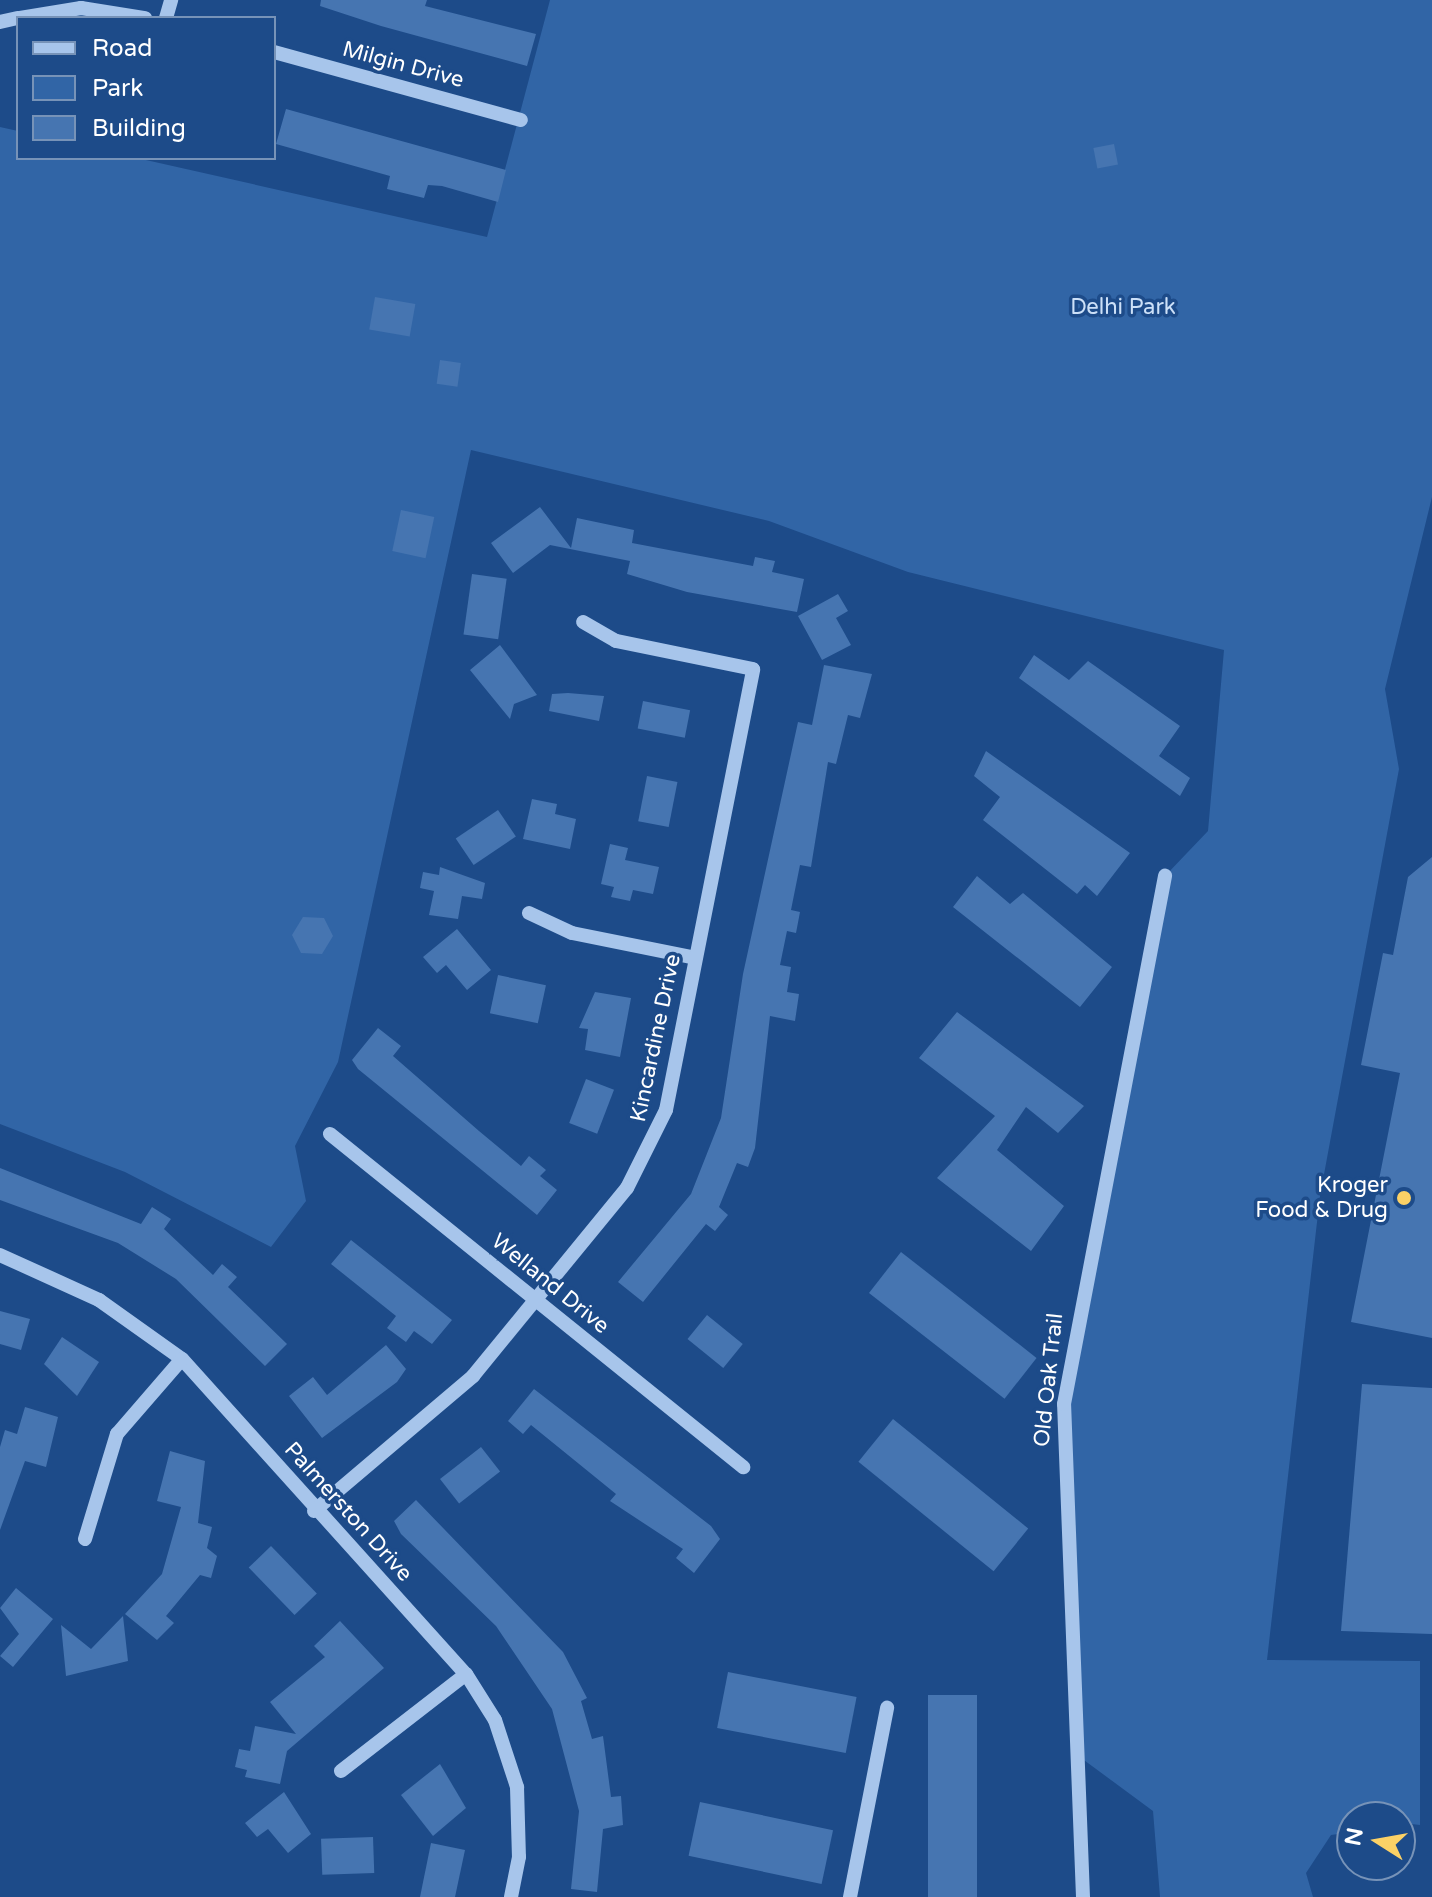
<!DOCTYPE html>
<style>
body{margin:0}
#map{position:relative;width:1432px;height:1897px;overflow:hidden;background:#1d4b89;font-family:"Varela Round",sans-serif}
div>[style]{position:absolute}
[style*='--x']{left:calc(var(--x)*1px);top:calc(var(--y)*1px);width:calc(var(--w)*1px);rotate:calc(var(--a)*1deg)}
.green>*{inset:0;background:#3165a6}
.building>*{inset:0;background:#4675b1;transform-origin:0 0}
.minor>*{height:14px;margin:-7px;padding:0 7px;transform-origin:7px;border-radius:7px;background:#a7c5eb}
.dots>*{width:22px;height:22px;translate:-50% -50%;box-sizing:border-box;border:4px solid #1d4b89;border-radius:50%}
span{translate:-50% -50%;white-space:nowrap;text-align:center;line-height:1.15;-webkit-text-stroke:7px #1d4b89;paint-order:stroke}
.street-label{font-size:22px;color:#fff}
.park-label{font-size:22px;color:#cce0f8}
.poi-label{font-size:22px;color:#fff}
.right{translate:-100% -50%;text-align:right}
.legend{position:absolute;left:16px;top:16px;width:260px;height:144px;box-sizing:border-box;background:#1d4b89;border:2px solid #7793b8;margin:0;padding:10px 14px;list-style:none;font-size:24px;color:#fff}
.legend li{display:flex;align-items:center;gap:16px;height:40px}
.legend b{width:40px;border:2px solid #7793b8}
.north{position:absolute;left:1336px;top:1801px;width:80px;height:80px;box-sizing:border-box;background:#1d4b89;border:2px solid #7793b8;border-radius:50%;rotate:281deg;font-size:22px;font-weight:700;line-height:32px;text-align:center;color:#fff}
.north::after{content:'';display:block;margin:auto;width:28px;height:36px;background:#fbd166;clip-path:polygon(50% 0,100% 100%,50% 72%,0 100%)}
</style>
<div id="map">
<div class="green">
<i style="clip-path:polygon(550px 0,1432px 0,1432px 497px,1385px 689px,1399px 769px,1320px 1196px,1267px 1660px,1420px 1661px,1420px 1825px,1352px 1817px,1352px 1832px,1331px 1835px,1306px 1873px,1313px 1897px,1160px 1897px,1153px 1811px,1073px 1752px,1064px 1404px,1165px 876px,1208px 831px,1224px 650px,908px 572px,769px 521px,471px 450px,338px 1062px,295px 1146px,306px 1201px,271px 1247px,125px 1172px,0 1124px,0 127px,18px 131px,18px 158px,137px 158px,487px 237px)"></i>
</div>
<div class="building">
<i style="clip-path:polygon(321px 0,427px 0,425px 6px,536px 34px,527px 66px,381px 26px,320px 6px)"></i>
<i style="clip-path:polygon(286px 109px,506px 170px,498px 202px,442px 186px,428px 185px,424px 198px,387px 189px,390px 176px,276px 144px)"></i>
<i style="left:1114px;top:144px;width:21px;height:21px;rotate:79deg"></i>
<i style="left:375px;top:297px;width:41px;height:33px;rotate:10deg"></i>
<i style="left:440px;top:360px;width:21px;height:24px;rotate:8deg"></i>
<i style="clip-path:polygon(540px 507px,571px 548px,577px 518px,634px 530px,632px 543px,753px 566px,755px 557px,775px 561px,772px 572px,804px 579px,797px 612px,687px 592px,627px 574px,630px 561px,550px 545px,513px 573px,491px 543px)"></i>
<i style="left:401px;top:510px;width:34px;height:42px;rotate:12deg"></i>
<i style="left:472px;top:574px;width:35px;height:61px;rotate:8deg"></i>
<i style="clip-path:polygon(838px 594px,848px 611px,836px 618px,851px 645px,822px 660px,798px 616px)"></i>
<i style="clip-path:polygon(500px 645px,537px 695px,514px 704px,510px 719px,470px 670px)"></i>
<i style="clip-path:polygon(1034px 655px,1069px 680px,1088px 661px,1180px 726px,1159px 756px,1190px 778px,1180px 796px,1019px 678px)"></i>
<i style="clip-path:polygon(824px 665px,872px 674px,860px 718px,848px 715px,836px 764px,828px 762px,811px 867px,800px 865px,791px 910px,800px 912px,796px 933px,787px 931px,780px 965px,791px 967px,787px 992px,799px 994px,795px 1021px,770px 1016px,755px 1148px,748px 1167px,737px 1163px,719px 1207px,728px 1215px,715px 1231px,706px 1224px,643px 1302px,618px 1282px,691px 1194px,721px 1118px,743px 974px,798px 722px,812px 725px)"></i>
<i style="clip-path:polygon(568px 693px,604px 696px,599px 721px,549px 711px,552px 694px)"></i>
<i style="left:643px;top:701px;width:48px;height:28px;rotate:11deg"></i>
<i style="clip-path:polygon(986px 751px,1130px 853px,1097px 896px,1085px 885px,1077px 894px,983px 820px,1000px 797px,974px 776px)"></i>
<i style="left:647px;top:776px;width:31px;height:46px;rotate:11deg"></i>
<i style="clip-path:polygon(532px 799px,557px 804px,555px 814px,576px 819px,570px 849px,523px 839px)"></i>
<i style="left:498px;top:810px;width:32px;height:51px;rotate:56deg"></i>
<i style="clip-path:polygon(610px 844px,628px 848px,625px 860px,659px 867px,653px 894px,633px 890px,630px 901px,611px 897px,614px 887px,601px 884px)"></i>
<i style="clip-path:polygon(1432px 857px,1432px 1338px,1351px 1322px,1400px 1073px,1361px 1065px,1383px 953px,1393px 955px,1408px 877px)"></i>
<i style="clip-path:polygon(440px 867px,485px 883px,482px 899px,462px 896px,458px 919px,429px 915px,434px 891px,420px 888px,423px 872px,439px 875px)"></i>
<i style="clip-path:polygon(977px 876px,1010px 904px,1023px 893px,1112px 967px,1080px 1007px,953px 907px)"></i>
<i style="clip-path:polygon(303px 917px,324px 918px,333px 936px,322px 954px,301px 953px,292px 935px)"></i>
<i style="clip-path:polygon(457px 929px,491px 970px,467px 990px,446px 965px,437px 973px,423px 957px)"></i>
<i style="left:498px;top:975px;width:49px;height:39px;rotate:12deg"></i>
<i style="clip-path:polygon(595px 992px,631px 998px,620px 1057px,585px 1050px,588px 1029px,579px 1028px)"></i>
<i style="clip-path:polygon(957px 1012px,1084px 1106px,1058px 1133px,1026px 1107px,997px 1150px,1064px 1206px,1031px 1251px,937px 1178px,995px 1116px,919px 1058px)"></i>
<i style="clip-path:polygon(378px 1028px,401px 1046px,393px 1056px,479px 1131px,521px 1166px,529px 1156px,546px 1170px,540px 1176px,557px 1190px,537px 1215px,358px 1069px,352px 1060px)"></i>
<i style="left:586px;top:1079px;width:30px;height:47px;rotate:21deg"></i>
<i style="clip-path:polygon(0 1168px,141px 1224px,152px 1207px,171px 1219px,164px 1229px,213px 1275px,222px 1264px,237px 1277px,228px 1287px,287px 1344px,265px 1366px,176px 1279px,118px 1243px,0 1200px)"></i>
<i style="clip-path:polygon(351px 1240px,452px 1320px,432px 1344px,414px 1331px,406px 1342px,387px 1328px,396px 1316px,331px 1264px)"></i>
<i style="left:901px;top:1252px;width:172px;height:52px;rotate:38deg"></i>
<i style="clip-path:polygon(0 1311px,30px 1319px,21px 1350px,0 1344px)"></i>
<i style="left:707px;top:1315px;width:46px;height:31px;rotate:39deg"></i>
<i style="clip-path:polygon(62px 1337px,99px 1362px,77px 1396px,44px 1364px)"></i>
<i style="clip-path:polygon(386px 1345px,406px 1369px,397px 1382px,322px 1438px,289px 1396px,313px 1377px,327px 1395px)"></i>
<i style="clip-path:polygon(1362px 1384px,1432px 1388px,1432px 1634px,1341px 1631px)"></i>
<i style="clip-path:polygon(534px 1389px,711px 1526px,720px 1539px,694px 1573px,676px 1558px,683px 1549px,610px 1501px,616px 1494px,568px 1455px,531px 1425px,523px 1434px,508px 1421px)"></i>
<i style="clip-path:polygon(25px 1407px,58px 1417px,46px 1467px,25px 1461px,0 1530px,0 1447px,5px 1430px,17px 1434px)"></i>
<i style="left:893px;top:1419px;width:174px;height:55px;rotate:39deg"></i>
<i style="left:481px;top:1447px;width:31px;height:52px;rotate:52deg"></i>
<i style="clip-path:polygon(170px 1451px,205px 1461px,198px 1523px,212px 1527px,207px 1548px,217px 1556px,211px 1578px,200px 1575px,166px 1616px,174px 1623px,157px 1640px,125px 1614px,162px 1574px,181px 1507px,157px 1501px)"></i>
<i style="clip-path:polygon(416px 1500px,563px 1652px,587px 1698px,581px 1701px,592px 1739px,603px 1736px,611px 1797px,621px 1796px,623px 1825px,603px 1829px,597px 1892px,571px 1889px,579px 1811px,552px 1709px,496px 1626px,401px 1534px,394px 1521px)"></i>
<i style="left:271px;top:1546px;width:66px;height:31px;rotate:46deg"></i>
<i style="clip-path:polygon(16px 1588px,53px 1619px,13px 1667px,0 1656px,19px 1634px,0 1608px)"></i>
<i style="clip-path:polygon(123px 1616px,128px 1661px,66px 1676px,61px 1625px,91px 1649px)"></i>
<i style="clip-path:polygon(340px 1621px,384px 1668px,287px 1751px,280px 1784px,245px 1777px,247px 1770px,235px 1767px,239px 1749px,250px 1751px,255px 1726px,296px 1734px,270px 1702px,325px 1657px,314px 1646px)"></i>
<i style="left:728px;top:1672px;width:131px;height:57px;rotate:11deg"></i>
<i style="left:977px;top:1695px;width:202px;height:49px;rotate:90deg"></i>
<i style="clip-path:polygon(440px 1764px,466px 1808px,433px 1836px,401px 1795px)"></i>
<i style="clip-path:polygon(284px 1792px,311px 1834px,288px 1853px,268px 1829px,257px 1837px,245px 1823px)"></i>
<i style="left:700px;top:1802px;width:136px;height:55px;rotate:12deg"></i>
<i style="left:373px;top:1837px;width:36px;height:52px;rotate:88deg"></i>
<i style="clip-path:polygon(431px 1843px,465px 1850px,455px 1897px,420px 1897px)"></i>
</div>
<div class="minor">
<i style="--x:20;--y:18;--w:62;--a:-9.3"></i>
<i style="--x:81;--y:8;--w:65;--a:8.9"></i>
<i style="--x:166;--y:18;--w:19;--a:-74"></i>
<i style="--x:0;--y:22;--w:18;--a:-13"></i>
<i style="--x:274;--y:52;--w:256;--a:15.4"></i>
<i style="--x:529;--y:913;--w:47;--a:24.9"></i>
<i style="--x:572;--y:933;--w:126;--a:11.4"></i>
<i style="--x:330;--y:1134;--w:531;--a:38.88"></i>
<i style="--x:0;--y:1255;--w:109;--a:24.4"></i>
<i style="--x:99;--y:1300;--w:102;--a:35.4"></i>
<i style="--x:182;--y:1359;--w:424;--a:48"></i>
<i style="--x:466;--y:1674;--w:54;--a:57.8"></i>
<i style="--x:495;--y:1720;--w:71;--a:71.8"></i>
<i style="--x:517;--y:1787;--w:70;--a:88.4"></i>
<i style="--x:519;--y:1857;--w:41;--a:101.3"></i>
<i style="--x:314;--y:1511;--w:209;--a:-40.3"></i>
<i style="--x:473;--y:1376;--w:243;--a:-50.7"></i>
<i style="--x:627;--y:1188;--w:87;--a:-63.4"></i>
<i style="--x:666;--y:1110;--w:449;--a:-78.8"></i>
<i style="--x:753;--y:669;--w:140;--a:-168.4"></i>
<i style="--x:616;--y:641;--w:38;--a:-150"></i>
<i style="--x:85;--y:1539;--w:110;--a:-73.1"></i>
<i style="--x:117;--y:1434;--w:99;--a:-49.1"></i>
<i style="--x:341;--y:1771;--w:158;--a:-37.8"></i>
<i style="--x:850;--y:1897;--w:193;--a:-78.9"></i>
<i style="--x:1083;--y:1897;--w:493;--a:-92.2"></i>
<i style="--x:1064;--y:1404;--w:538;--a:-79.17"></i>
</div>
<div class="dots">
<i style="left:1404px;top:1198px;background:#fbd166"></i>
</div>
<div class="street-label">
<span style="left:403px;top:65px;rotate:15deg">Milgin Drive</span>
<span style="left:656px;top:1038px;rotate:-78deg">Kincardine Drive</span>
<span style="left:550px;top:1284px;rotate:39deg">Welland Drive</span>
<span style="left:1049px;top:1380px;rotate:-84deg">Old Oak Trail</span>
<span style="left:348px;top:1512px;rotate:48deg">Palmerston Drive</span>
</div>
<div class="park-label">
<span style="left:1123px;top:308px">Delhi Park</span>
</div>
<div class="poi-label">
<span class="right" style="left:1388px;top:1198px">Kroger<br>Food &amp; Drug</span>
</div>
<ul class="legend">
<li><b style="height:10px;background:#a7c5eb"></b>Road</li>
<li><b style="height:22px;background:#3165a6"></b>Park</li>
<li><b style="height:22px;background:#4675b1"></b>Building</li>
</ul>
<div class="north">N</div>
</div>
